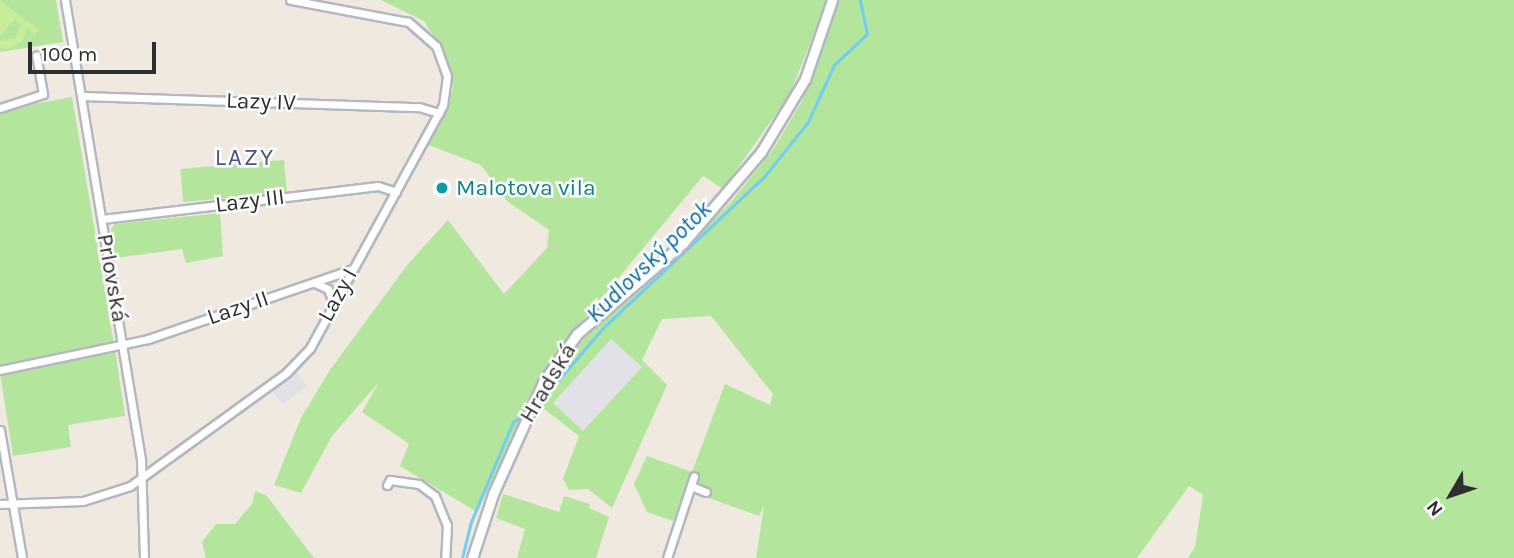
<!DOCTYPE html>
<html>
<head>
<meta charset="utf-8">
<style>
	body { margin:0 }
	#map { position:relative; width:1514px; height:558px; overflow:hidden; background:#efe9e0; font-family:Karla,sans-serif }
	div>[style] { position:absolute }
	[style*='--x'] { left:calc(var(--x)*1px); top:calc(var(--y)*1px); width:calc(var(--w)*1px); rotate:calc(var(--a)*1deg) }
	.industrial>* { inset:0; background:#e3e1e8; transform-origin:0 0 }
	.green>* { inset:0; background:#b3e69c; transform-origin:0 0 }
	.pitch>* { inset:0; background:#c7ed98 }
	.stream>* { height:2.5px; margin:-1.25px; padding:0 1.25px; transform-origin:1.25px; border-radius:1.25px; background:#72cdf2 }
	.roads { filter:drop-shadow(2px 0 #b4b6c1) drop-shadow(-2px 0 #b4b6c1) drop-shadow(0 2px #b4b6c1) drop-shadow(0 -2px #b4b6c1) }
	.minor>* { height:7px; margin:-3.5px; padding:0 3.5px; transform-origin:3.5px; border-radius:3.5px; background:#fff }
	.tertiary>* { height:9px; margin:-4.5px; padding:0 4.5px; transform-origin:4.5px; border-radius:4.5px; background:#fff }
	.dots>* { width:19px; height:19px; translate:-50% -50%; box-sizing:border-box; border:4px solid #fff; border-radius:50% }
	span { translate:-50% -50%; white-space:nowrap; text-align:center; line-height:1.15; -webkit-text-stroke:5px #fff; paint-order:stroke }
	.street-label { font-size:23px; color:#2e2e2e }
	.culture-label { font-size:23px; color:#0d838f }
	.left { translate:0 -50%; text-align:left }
	.neighbourhood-label { font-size:24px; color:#4c5480; letter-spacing:2px }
	.water-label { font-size:24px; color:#0a6ba5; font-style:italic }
	.north { position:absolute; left:1416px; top:460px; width:70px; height:70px; -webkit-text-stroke:5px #fff; paint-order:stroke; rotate:231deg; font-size:19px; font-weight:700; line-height:28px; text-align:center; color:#2e2e2e }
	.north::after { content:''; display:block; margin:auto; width:24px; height:32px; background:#2e2e2e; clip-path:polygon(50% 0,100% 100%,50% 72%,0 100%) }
	.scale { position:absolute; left:28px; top:42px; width:128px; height:32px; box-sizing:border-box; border:4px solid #2e2e2e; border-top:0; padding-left:9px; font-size:21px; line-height:24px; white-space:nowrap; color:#2e2e2e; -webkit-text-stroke:5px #fff; paint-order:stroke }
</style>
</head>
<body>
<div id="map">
	<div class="industrial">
		<div style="left:611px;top:339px;width:42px;height:87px;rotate:42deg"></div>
		<div style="left:296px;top:371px;width:19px;height:31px;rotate:54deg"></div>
	</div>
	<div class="green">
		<div style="clip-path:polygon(0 0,56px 0,63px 42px,0 52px)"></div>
		<div style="clip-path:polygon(381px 0,827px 0,790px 94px,723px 189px,703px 176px,552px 358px,477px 512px,400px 466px,409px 444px,362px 412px,379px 382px,332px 436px,301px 493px,274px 485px,301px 418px,330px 370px,408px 264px,448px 220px,504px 294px,547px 248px,549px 230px,507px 201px,481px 165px,426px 144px,453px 89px,446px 56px,424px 21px)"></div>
		<div style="clip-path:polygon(evenodd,837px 0,1514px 0,1514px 558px,1188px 558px,1195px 547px,1203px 495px,1189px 486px,1137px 558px,756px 558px,764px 506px,759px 516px,686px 490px,673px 521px,647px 512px,634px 484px,647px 456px,692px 472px,725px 384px,770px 405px,773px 394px,711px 316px,662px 319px,642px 360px,667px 385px,612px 508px,588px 489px,569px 490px,563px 479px,579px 436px,543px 408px,547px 385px,602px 316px,670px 261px,730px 203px,773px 150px,802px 101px,837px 0,611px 339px,642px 367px,583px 431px,553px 403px,611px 339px)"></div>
		<div style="clip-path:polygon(72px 97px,114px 344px,0 367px,0 110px)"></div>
		<div style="left:284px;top:160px;width:33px;height:104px;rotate:85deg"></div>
		<div style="clip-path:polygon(220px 213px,223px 256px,186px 263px,182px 249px,115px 258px,111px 229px,115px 224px)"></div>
		<div style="clip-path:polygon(115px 350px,125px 416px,68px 425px,71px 447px,13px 456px,0 373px)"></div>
		<div style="clip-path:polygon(255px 491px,266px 495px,314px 558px,206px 558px,202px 542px,216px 524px,235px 524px,252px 504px)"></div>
		<div style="clip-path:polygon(503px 494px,559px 512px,564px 496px,590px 504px,589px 508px,609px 517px,596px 558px,517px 558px,525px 529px,496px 518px)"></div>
	</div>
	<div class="pitch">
		<div style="clip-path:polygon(0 0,39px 30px,34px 35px,27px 28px,22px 42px,8px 49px,0 48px,0 41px,16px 38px,20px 26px,15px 19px,0 36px)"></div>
	</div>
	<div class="stream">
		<div style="--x:537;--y:405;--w:101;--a:-49.4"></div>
		<div style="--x:603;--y:328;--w:221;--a:-43.2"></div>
		<div style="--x:764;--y:177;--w:70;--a:-51.3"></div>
		<div style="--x:808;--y:122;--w:63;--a:-65.5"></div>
		<div style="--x:834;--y:65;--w:45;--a:-43.2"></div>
		<div style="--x:867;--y:34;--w:35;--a:-102"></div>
		<div style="--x:462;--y:558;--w:37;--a:-76"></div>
		<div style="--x:471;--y:522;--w:108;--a:-67.2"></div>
		<div style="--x:513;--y:422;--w:16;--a:-35"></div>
	</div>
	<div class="roads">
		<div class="minor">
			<div style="--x:65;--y:0;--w:467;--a:80.6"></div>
			<div style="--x:141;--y:461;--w:97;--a:88.2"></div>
			<div style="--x:82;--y:96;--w:337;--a:1.9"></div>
			<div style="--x:419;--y:107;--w:21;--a:17"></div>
			<div style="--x:0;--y:108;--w:45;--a:-18"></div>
			<div style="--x:43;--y:94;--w:39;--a:-100"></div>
			<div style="--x:102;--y:219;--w:278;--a:-6.8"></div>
			<div style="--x:378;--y:186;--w:19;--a:18"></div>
			<div style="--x:315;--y:283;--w:14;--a:25"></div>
			<div style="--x:328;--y:289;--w:15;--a:70"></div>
			<div style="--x:0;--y:370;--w:151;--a:-11.8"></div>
			<div style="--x:148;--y:339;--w:216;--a:-18.9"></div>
			<div style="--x:0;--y:430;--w:130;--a:80.2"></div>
			<div style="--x:387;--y:485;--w:6;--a:-59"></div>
			<div style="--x:390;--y:480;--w:29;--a:8"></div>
			<div style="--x:419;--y:484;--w:20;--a:37"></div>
			<div style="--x:435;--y:496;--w:31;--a:68"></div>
			<div style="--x:447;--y:525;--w:33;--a:93"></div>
			<div style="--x:691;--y:486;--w:16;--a:22"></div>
			<div style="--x:0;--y:504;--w:83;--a:-2.1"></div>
			<div style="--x:83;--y:501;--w:49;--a:-17.7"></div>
			<div style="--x:130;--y:486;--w:193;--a:-35.9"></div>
			<div style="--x:286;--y:373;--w:35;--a:-46"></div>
			<div style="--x:310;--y:348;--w:277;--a:-61.3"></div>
			<div style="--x:443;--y:105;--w:29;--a:-82"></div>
			<div style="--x:447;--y:76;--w:32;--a:-110"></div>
			<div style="--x:436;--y:46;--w:37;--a:-139"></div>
			<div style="--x:408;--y:22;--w:120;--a:-169.4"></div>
			<div style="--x:667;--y:558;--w:86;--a:-71.8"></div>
		</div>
		<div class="tertiary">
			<div style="--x:472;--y:558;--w:67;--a:-71.8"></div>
			<div style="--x:493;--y:494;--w:123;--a:-65.9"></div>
			<div style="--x:543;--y:382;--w:59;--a:-54.7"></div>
			<div style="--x:577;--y:334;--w:140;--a:-40.6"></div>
			<div style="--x:683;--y:243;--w:120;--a:-49.4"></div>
			<div style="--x:761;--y:152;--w:85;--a:-58.9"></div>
			<div style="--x:805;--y:79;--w:83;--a:-71.1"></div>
		</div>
	</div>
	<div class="dots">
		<div style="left:442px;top:188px;background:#0f9aa8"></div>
	</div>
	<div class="street-label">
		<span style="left:261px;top:102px;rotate:2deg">Lazy IV</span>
		<span style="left:250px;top:201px;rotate:-7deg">Lazy III</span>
		<span style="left:112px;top:278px;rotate:80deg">Prlovská</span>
		<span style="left:338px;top:295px;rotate:-61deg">Lazy I</span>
		<span style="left:238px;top:308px;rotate:-19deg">Lazy II</span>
		<span style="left:548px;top:383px;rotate:-59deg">Hradská</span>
	</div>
	<div class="culture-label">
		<span class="left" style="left:456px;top:188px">Malotova vila</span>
	</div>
	<div class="neighbourhood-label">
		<span style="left:245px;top:158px">LAZY</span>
	</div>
	<div class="water-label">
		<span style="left:649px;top:262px;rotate:-44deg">Kudlovský potok</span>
	</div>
	<div class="north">N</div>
	<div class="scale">100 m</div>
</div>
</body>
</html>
